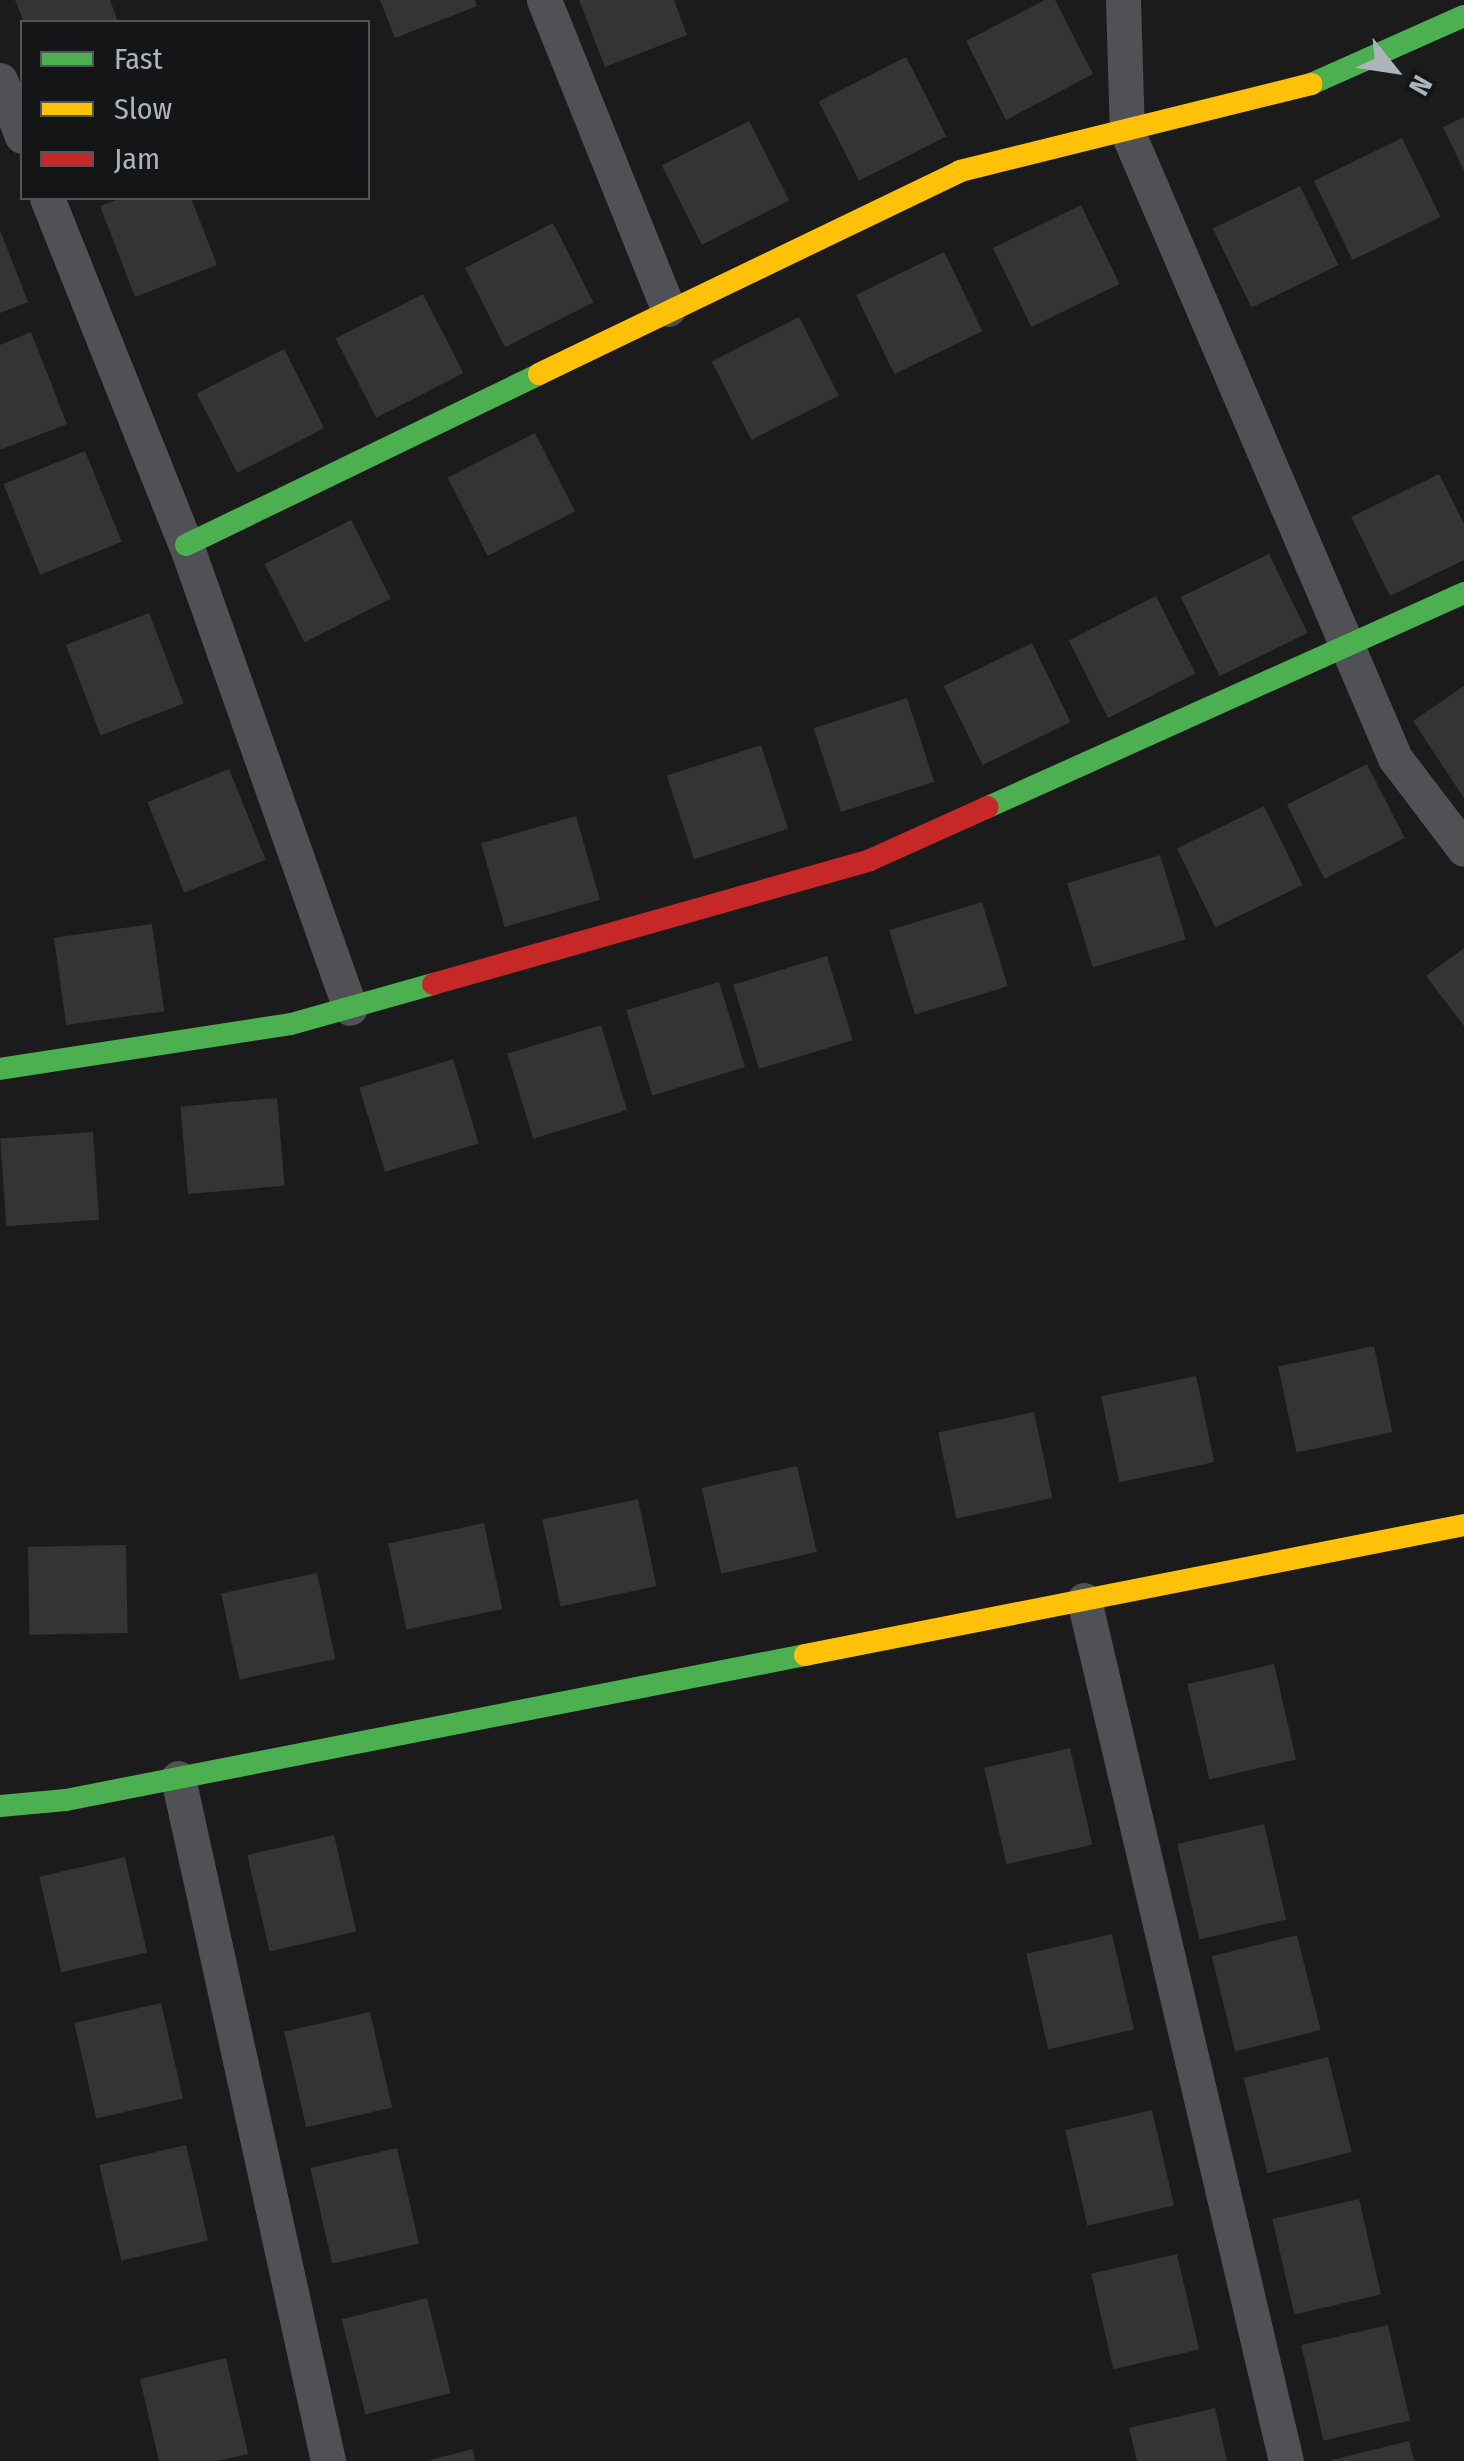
<!DOCTYPE html>
<html>
<head>
<meta charset="utf-8">
<style>
	body { margin:0 }
	#map { position:relative; width:1464px; height:2461px; overflow:hidden; background:#1b1b1b; font-family:"Fira Sans Condensed",sans-serif }
	div>[style] { position:absolute }
	[style*='--x'] { left:calc(var(--x)*1px); top:calc(var(--y)*1px); width:calc(var(--w)*1px); rotate:calc(var(--a)*1deg) }
	.building>* { inset:0; background:#343435; transform-origin:0 0 }
	.street>* { height:35px; margin:-17.5px; padding:0 17.5px; transform-origin:17.5px; border-radius:17.5px; background:#4f5154 }
	.fast>* { height:22px; margin:-11px; padding:0 11px; transform-origin:11px; border-radius:11px; background:#4caf50 }
	.slow>* { height:22px; margin:-11px; padding:0 11px; transform-origin:11px; border-radius:11px; background:#ffc107 }
	.jam>* { height:22px; margin:-11px; padding:0 11px; transform-origin:11px; border-radius:11px; background:#c62828 }
	span { translate:-50% -50%; white-space:nowrap; text-align:center; line-height:1.15; -webkit-text-stroke:8px #141517; paint-order:stroke }
	.legend { position:absolute; left:20px; top:20px; width:350px; height:180px; box-sizing:border-box; background:#141517; border:2px solid #515459; margin:0; padding:12px 18px; list-style:none; font-size:30px; color:#acb3bb }
	.legend li { display:flex; align-items:center; gap:20px; height:50px }
	.legend b { width:50px; border:2px solid #515459 }
	.north { position:absolute; left:1344px; top:20px; width:100px; height:100px; -webkit-text-stroke:8px #141517; paint-order:stroke; rotate:120deg; font-size:28px; font-weight:700; line-height:40px; text-align:center; color:#acb3bb }
	.north::after { content:''; display:block; margin:auto; width:35px; height:45px; background:#acb3bb; clip-path:polygon(50% 0,100% 100%,50% 72%,0 100%) }
</style>
</head>
<body>
<div id="map">
	<div class="building">
		<div style="clip-path:polygon(15px 0,110px 0,118px 22px,24px 22px)"></div>
		<div style="clip-path:polygon(380px 0,475px 0,477px 6px,395px 38px)"></div>
		<div style="clip-path:polygon(579px 0,674px 0,687px 35px,605px 67px)"></div>
		<div style="clip-path:polygon(1045px 0,1055px 0,1093px 74px,1006px 120px,966px 41px)"></div>
		<div style="left:906px;top:57px;width:89px;height:98px;rotate:63deg"></div>
		<div style="clip-path:polygon(1464px 117px,1464px 171px,1443px 127px)"></div>
		<div style="left:749px;top:121px;width:89px;height:98px;rotate:63deg"></div>
		<div style="left:1402px;top:138px;width:88px;height:98px;rotate:64deg"></div>
		<div style="left:1300px;top:186px;width:88px;height:97px;rotate:64deg"></div>
		<div style="clip-path:polygon(122px 198px,191px 198px,217px 265px,135px 297px,100px 206px)"></div>
		<div style="left:1081px;top:205px;width:88px;height:98px;rotate:64deg"></div>
		<div style="left:553px;top:223px;width:89px;height:99px;rotate:63deg"></div>
		<div style="clip-path:polygon(0 230px,28px 302px,0 313px)"></div>
		<div style="left:944px;top:252px;width:88px;height:98px;rotate:64deg"></div>
		<div style="left:423px;top:294px;width:89px;height:98px;rotate:63deg"></div>
		<div style="left:799px;top:317px;width:88px;height:98px;rotate:63deg"></div>
		<div style="clip-path:polygon(31px 332px,67px 424px,0 450px,0 345px)"></div>
		<div style="left:284px;top:349px;width:89px;height:98px;rotate:63deg"></div>
		<div style="left:535px;top:433px;width:88px;height:98px;rotate:63deg"></div>
		<div style="left:85px;top:451px;width:98px;height:88px;rotate:68deg"></div>
		<div style="clip-path:polygon(1439px 474px,1464px 524px,1464px 560px,1390px 596px,1351px 517px)"></div>
		<div style="left:351px;top:520px;width:88px;height:97px;rotate:63deg"></div>
		<div style="left:1269px;top:554px;width:88px;height:98px;rotate:64deg"></div>
		<div style="left:1156px;top:596px;width:87px;height:98px;rotate:63deg"></div>
		<div style="left:149px;top:613px;width:97px;height:89px;rotate:69deg"></div>
		<div style="left:1032px;top:643px;width:88px;height:98px;rotate:64deg"></div>
		<div style="clip-path:polygon(1464px 686px,1464px 798px,1413px 721px)"></div>
		<div style="left:907px;top:698px;width:88px;height:98px;rotate:72deg"></div>
		<div style="left:761px;top:745px;width:88px;height:99px;rotate:72deg"></div>
		<div style="left:1367px;top:764px;width:83px;height:90px;rotate:63deg"></div>
		<div style="left:229px;top:769px;width:98px;height:88px;rotate:68deg"></div>
		<div style="left:1264px;top:806px;width:88px;height:97px;rotate:64deg"></div>
		<div style="left:576px;top:816px;width:87px;height:99px;rotate:74deg"></div>
		<div style="left:1160px;top:855px;width:88px;height:97px;rotate:73deg"></div>
		<div style="left:982px;top:902px;width:88px;height:97px;rotate:73deg"></div>
		<div style="left:152px;top:924px;width:88px;height:99px;rotate:82deg"></div>
		<div style="clip-path:polygon(1464px 948px,1464px 1026px,1426px 976px)"></div>
		<div style="left:827px;top:956px;width:88px;height:98px;rotate:73deg"></div>
		<div style="left:719px;top:982px;width:89px;height:97px;rotate:73deg"></div>
		<div style="left:601px;top:1025px;width:89px;height:98px;rotate:73deg"></div>
		<div style="left:453px;top:1059px;width:88px;height:98px;rotate:73deg"></div>
		<div style="left:277px;top:1098px;width:88px;height:97px;rotate:85deg"></div>
		<div style="left:93px;top:1132px;width:88px;height:93px;rotate:86deg"></div>
		<div style="left:1374px;top:1346px;width:88px;height:98px;rotate:78deg"></div>
		<div style="left:1196px;top:1376px;width:88px;height:97px;rotate:78deg"></div>
		<div style="left:1034px;top:1412px;width:88px;height:98px;rotate:78deg"></div>
		<div style="left:797px;top:1466px;width:88px;height:98px;rotate:77deg"></div>
		<div style="left:638px;top:1499px;width:89px;height:98px;rotate:78deg"></div>
		<div style="left:484px;top:1523px;width:88px;height:98px;rotate:78deg"></div>
		<div style="left:126px;top:1545px;width:88px;height:98px;rotate:89deg"></div>
		<div style="left:317px;top:1573px;width:88px;height:98px;rotate:78deg"></div>
		<div style="left:1274px;top:1664px;width:98px;height:89px;rotate:77deg"></div>
		<div style="left:1070px;top:1748px;width:99px;height:88px;rotate:77deg"></div>
		<div style="left:1264px;top:1824px;width:98px;height:89px;rotate:77deg"></div>
		<div style="left:334px;top:1835px;width:99px;height:89px;rotate:77deg"></div>
		<div style="left:125px;top:1857px;width:98px;height:88px;rotate:77deg"></div>
		<div style="left:1112px;top:1934px;width:98px;height:88px;rotate:77deg"></div>
		<div style="left:1297px;top:1935px;width:98px;height:88px;rotate:76deg"></div>
		<div style="left:161px;top:2003px;width:98px;height:89px;rotate:77deg"></div>
		<div style="left:370px;top:2012px;width:98px;height:88px;rotate:77deg"></div>
		<div style="left:1328px;top:2057px;width:98px;height:87px;rotate:76deg"></div>
		<div style="left:1152px;top:2110px;width:98px;height:89px;rotate:77deg"></div>
		<div style="left:186px;top:2145px;width:98px;height:89px;rotate:77deg"></div>
		<div style="left:397px;top:2148px;width:98px;height:89px;rotate:77deg"></div>
		<div style="left:1359px;top:2199px;width:98px;height:89px;rotate:77deg"></div>
		<div style="left:1177px;top:2254px;width:98px;height:88px;rotate:77deg"></div>
		<div style="left:427px;top:2298px;width:98px;height:88px;rotate:76deg"></div>
		<div style="left:1388px;top:2325px;width:98px;height:89px;rotate:77deg"></div>
		<div style="clip-path:polygon(226px 2358px,248px 2454px,217px 2461px,159px 2461px,140px 2379px)"></div>
		<div style="clip-path:polygon(1215px 2408px,1227px 2461px,1137px 2461px,1129px 2428px)"></div>
		<div style="clip-path:polygon(1409px 2441px,1414px 2461px,1333px 2461px,1332px 2460px)"></div>
		<div style="clip-path:polygon(473px 2449px,475px 2461px,430px 2461px,430px 2460px)"></div>
	</div>
	<div class="street">
		<div style="--x:544;--y:0;--w:333;--a:68.1"></div>
		<div style="--x:1123;--y:0;--w:131;--a:88.3"></div>
		<div style="--x:1127;--y:131;--w:682;--a:66.86"></div>
		<div style="--x:1395;--y:758;--w:114;--a:52.8"></div>
		<div style="--x:0;--y:80;--w:60;--a:68.6"></div>
		<div style="--x:47;--y:198;--w:374;--a:68.2"></div>
		<div style="--x:186;--y:545;--w:491;--a:70.5"></div>
		<div style="--x:1084;--y:1600;--w:884;--a:76.8"></div>
		<div style="--x:178;--y:1778;--w:699;--a:77.61"></div>
	</div>
	<div class="fast">
		<div style="--x:1311;--y:84;--w:167;--a:-24"></div>
		<div style="--x:186;--y:545;--w:392;--a:-25.8"></div>
		<div style="--x:988;--y:807;--w:522;--a:-24.21"></div>
		<div style="--x:0;--y:1069;--w:294;--a:-8.8"></div>
		<div style="--x:291;--y:1024;--w:148;--a:-15.7"></div>
		<div style="--x:0;--y:1806;--w:66;--a:-5.2"></div>
		<div style="--x:66;--y:1800;--w:753;--a:-11.1"></div>
	</div>
	<div class="slow">
		<div style="--x:539;--y:374;--w:467;--a:-25.7"></div>
		<div style="--x:960;--y:171;--w:362;--a:-13.9"></div>
		<div style="--x:805;--y:1655;--w:672;--a:-11.16"></div>
	</div>
	<div class="jam">
		<div style="--x:433;--y:984;--w:454;--a:-15.8"></div>
		<div style="--x:870;--y:860;--w:129;--a:-24.2"></div>
	</div>
	<ul class="legend">
	<li><b style="height:12px;background:#4caf50"></b>Fast</li>
	<li><b style="height:12px;background:#ffc107"></b>Slow</li>
	<li><b style="height:12px;background:#c62828"></b>Jam</li>
	</ul>
	<div class="north">N</div>
</div>
</body>
</html>
